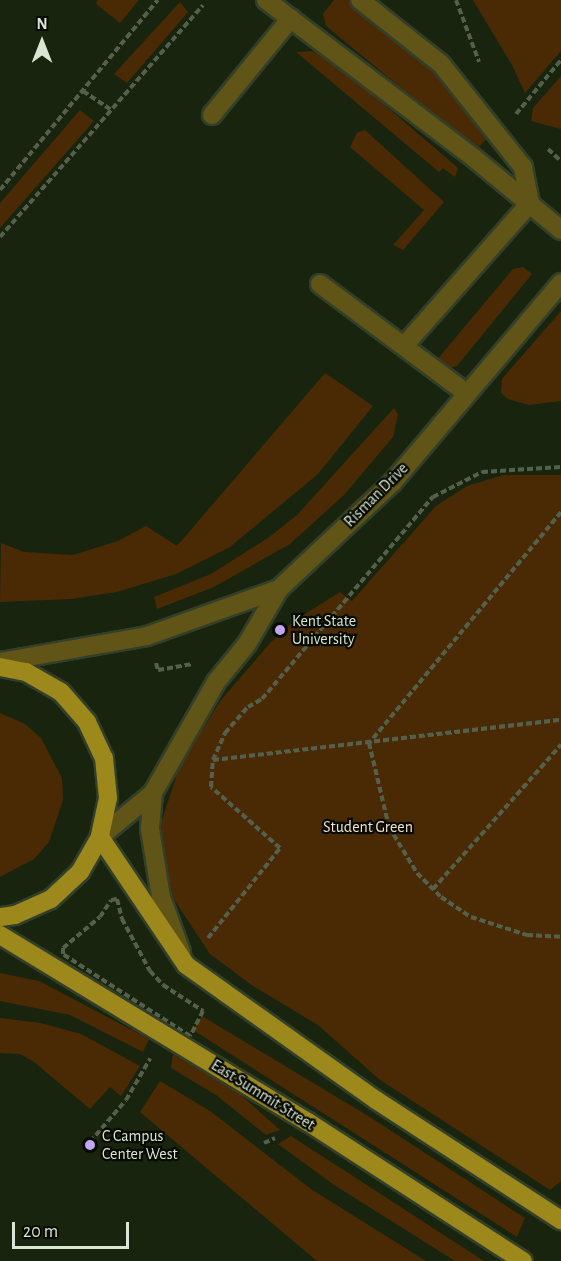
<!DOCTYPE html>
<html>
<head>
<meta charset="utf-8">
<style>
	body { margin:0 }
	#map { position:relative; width:561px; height:1261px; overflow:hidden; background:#18240d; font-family:"Alegreya Sans",sans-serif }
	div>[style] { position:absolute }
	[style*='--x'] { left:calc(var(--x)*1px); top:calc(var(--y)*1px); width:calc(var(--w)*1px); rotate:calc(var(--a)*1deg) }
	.green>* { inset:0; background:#4a2a05 }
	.path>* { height:4px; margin-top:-2px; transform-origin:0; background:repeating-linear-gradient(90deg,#55604c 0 6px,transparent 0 9px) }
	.roads { filter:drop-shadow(2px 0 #333f29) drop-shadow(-2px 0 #333f29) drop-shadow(0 2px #333f29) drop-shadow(0 -2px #333f29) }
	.minor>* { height:18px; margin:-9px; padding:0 9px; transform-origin:9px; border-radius:9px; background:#605417 }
	.major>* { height:18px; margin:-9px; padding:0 9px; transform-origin:9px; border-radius:9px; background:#9d881c }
	.dots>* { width:16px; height:16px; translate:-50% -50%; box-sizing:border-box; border:3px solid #070b03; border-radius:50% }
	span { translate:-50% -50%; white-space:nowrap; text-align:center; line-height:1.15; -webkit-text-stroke:4.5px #070b03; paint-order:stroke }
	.street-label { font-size:16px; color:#dbe4d5 }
	.poi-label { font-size:16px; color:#dbe4d5 }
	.left { translate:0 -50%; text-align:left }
	.park-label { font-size:16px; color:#f2e0cf }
	.north { position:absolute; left:12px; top:12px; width:60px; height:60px; -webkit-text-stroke:4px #070b03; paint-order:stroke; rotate:0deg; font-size:16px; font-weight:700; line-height:24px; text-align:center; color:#dbe4d5 }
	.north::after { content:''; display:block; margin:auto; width:21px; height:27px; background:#dbe4d5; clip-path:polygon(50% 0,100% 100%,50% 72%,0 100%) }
	.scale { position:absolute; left:12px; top:1222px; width:117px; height:27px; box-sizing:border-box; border:3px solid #dbe4d5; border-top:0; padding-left:8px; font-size:18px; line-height:21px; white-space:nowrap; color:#dbe4d5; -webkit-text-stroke:4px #070b03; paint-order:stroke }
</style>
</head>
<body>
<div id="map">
	<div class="green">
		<div style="clip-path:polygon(98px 0,139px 0,120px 23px,96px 4px)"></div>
		<div style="clip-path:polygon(334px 0,349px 0,451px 82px,489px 136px,476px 150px,326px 26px,323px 14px)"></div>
		<div style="clip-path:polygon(473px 0,561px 0,561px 51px,525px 93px,512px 65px)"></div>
		<div style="clip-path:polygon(180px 2px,188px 12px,127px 83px,114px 74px)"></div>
		<div style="clip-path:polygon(312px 51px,336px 63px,458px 168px,455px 177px,443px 168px,439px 172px,296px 52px)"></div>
		<div style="clip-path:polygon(561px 76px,561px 129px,531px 121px,533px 108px)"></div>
		<div style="clip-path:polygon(80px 110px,94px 121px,0 228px,0 203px)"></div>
		<div style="clip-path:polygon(365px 130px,444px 202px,403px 250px,393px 245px,424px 210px,350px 147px,357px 133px)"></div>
		<div style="clip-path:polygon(523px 267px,532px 274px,457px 366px,447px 369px,436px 361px,513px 269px)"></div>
		<div style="clip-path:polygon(561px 311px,561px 401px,529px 405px,508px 399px,501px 393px,502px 379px)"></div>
		<div style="clip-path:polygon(325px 373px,373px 406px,318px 474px,230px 547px,176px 574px,117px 592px,71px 599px,0 602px,1px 543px,24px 552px,73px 555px,118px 541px,146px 526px,177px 546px)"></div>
		<div style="clip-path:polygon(394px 408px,398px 414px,393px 437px,344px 495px,290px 544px,214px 587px,157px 609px,154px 597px,211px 574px,268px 538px,297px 515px)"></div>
		<div style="clip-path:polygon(503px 475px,561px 475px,561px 1181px,550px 1190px,380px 1080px,318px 1025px,253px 986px,210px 954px,175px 901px,165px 877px,161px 850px,162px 820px,180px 765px,221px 700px,271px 642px,294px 621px,340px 592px,352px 601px,436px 506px,467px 486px)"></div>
		<div style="clip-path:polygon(0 713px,25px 724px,41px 738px,62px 778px,63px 800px,49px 842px,34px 859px,0 877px)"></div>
		<div style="clip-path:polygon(0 973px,39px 981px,149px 1039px,143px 1052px,70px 1015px,0 1001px)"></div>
		<div style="clip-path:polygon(202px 1016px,373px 1119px,525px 1218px,517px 1237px,193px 1030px)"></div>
		<div style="clip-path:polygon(0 1018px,41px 1023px,81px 1034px,140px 1066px,121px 1096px,110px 1087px,90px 1109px,34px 1062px,20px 1054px,0 1053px)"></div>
		<div style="clip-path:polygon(173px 1054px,233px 1088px,280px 1130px,266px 1135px,216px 1095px,171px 1068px)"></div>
		<div style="clip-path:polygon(160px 1081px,210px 1111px,311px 1189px,426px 1261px,317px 1261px,140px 1112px)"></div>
		<div style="clip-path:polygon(291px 1136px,356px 1178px,484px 1261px,455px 1261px,334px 1185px,278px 1144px)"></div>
	</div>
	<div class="path">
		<div style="--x:456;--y:0;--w:66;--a:69.6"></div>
		<div style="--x:83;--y:91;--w:34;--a:34"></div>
		<div style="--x:516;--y:114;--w:70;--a:-50.2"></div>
		<div style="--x:548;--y:149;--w:18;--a:43"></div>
		<div style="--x:0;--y:190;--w:247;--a:-50.3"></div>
		<div style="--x:0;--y:237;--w:308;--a:-48.8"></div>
		<div style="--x:561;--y:512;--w:300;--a:129.7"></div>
		<div style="--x:369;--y:743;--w:86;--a:76.6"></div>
		<div style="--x:389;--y:827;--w:54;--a:58.7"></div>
		<div style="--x:417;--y:873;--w:34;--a:45"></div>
		<div style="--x:441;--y:897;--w:36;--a:34"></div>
		<div style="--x:471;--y:917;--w:59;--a:17.8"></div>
		<div style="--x:527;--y:935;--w:34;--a:3"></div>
		<div style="--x:156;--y:663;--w:7;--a:74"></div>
		<div style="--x:158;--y:670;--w:35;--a:-10"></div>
		<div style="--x:213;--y:760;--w:350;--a:-6.6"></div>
		<div style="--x:433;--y:889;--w:193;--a:-48.4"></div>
		<div style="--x:117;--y:899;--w:21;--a:76"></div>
		<div style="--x:122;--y:919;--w:59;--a:61.7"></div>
		<div style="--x:150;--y:971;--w:19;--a:47"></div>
		<div style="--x:163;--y:985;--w:48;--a:33"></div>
		<div style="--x:203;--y:1011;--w:28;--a:117"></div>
		<div style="--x:190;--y:1036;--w:151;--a:-147.2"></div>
		<div style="--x:63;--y:954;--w:6;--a:-90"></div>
		<div style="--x:63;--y:948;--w:48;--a:-40"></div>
		<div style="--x:100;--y:917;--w:20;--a:-57"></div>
		<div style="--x:111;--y:900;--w:6;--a:-9"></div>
		<div style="--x:208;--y:938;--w:115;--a:-51.3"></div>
		<div style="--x:280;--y:848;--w:92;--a:-138.5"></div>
		<div style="--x:211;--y:787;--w:27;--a:-86"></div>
		<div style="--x:213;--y:760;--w:30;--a:-66"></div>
		<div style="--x:225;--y:733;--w:35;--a:-49"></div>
		<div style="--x:248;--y:707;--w:16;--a:-30"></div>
		<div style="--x:262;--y:699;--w:265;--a:-49.8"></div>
		<div style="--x:433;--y:497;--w:55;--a:-27"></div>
		<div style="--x:482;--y:472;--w:79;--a:-3.6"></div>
		<div style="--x:90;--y:1142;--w:55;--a:-49.4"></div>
		<div style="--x:126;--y:1100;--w:48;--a:-59.7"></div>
		<div style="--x:264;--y:1143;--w:12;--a:-24"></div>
	</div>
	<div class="roads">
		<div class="minor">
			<div style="--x:266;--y:0;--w:261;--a:37.2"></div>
			<div style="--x:474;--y:158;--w:113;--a:39.6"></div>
			<div style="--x:360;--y:0;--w:103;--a:38.3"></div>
			<div style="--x:441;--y:64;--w:132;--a:51.5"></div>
			<div style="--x:523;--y:167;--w:37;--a:79"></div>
			<div style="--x:212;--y:115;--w:125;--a:-50.8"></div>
			<div style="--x:320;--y:284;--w:182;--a:36.7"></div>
			<div style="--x:404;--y:346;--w:191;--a:-48.6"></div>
			<div style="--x:0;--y:662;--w:149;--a:-10"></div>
			<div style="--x:147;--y:636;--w:140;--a:-19.6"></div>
			<div style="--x:279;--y:589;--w:155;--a:-43.2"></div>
			<div style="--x:392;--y:483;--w:262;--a:-49.8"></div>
			<div style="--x:153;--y:793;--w:36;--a:95"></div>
			<div style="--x:150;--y:829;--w:69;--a:80.8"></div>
			<div style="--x:161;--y:897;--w:59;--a:70"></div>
			<div style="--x:100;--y:837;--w:69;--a:-39.7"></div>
			<div style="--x:153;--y:793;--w:128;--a:-60.4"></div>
			<div style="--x:216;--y:682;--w:49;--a:-50.8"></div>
			<div style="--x:247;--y:644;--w:64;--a:-59.8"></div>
		</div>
		<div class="major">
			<div style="--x:0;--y:667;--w:26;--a:11"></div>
			<div style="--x:26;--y:672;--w:40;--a:29.7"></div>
			<div style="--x:61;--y:692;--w:40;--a:49"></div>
			<div style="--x:87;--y:722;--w:40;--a:65"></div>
			<div style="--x:104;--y:758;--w:40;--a:84.3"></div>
			<div style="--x:108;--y:798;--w:40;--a:102"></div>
			<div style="--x:100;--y:837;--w:40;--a:119.7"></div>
			<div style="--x:80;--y:872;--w:40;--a:137"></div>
			<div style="--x:51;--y:899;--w:39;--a:156"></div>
			<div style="--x:15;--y:915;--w:15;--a:172"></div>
			<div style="--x:100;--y:837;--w:154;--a:56.1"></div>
			<div style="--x:186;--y:965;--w:233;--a:35.4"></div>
			<div style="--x:376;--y:1100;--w:221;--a:33"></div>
			<div style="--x:0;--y:935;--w:360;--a:31.3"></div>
			<div style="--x:308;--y:1122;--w:256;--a:32.9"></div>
		</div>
	</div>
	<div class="dots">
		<div style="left:280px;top:630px;background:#c3a7f2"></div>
		<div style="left:90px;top:1145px;background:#c3a7f2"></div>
	</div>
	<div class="street-label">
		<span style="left:376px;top:495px;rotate:-45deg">Risman Drive</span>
		<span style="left:263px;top:1095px;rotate:32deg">East Summit Street</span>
	</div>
	<div class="poi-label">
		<span class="left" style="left:292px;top:630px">Kent State<br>University</span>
		<span class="left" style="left:102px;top:1145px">C Campus<br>Center West</span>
	</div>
	<div class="park-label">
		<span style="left:368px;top:827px">Student Green</span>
	</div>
	<div class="north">N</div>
	<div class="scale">20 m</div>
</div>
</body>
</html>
